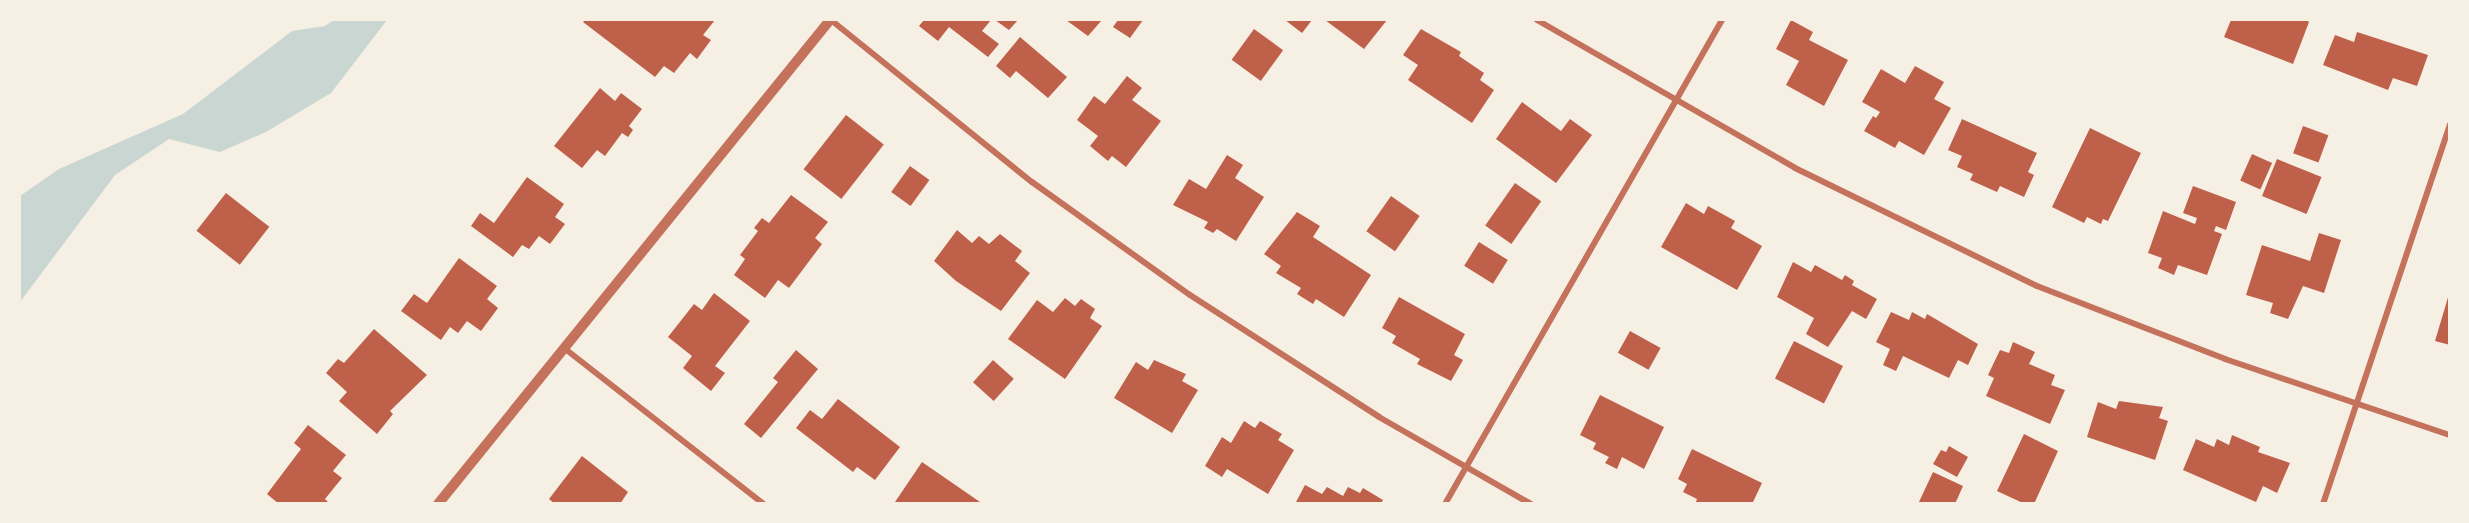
<!DOCTYPE html>
<html>
<head>
<meta charset="utf-8">
<style>
	body { margin:0 }
	#map { position:relative; width:2469px; height:523px; overflow:hidden; background:#f6efe4; font-family:Commissioner,sans-serif }
	div>[style] { position:absolute }
	[style*='--x'] { left:calc(var(--x)*1px); top:calc(var(--y)*1px); width:calc(var(--w)*1px); rotate:calc(var(--a)*1deg) }
	.water>* { inset:0; background:#c9d6d2 }
	.building>* { inset:0; background:#bf614a; transform-origin:0 0 }
	.minor>* { height:6px; margin:-3px; padding:0 3px; transform-origin:3px; border-radius:3px; background:#c5725c }
	.tertiary>* { height:10px; margin:-5px; padding:0 5px; transform-origin:5px; border-radius:5px; background:#c5725c }
	span { translate:-50% -50%; white-space:nowrap; text-align:center; line-height:1.15; -webkit-text-stroke:6px #f6efe4; paint-order:stroke }
	.frame { position:absolute; inset:0; border:21px solid #f6efe4; pointer-events:none }
</style>
</head>
<body>
<div id="map">
	<div class="water">
		<div style="clip-path:polygon(334px 20px,387px 20px,331px 93px,266px 132px,220px 152px,169px 139px,115px 175px,20px 302px,20px 196px,59px 169px,183px 114px,292px 31px,325px 26px)"></div>
	</div>
	<div class="building">
		<div style="clip-path:polygon(585px 20px,715px 20px,703px 35px,711px 40px,697px 59px,690px 53px,674px 73px,664px 66px,655px 77px,583px 22px)"></div>
		<div style="clip-path:polygon(924px 20px,991px 20px,982px 31px,999px 44px,988px 57px,949px 27px,938px 41px,919px 26px)"></div>
		<div style="clip-path:polygon(995px 20px,1018px 20px,1009px 30px)"></div>
		<div style="clip-path:polygon(1066px 20px,1102px 20px,1088px 36px)"></div>
		<div style="clip-path:polygon(1118px 20px,1143px 20px,1130px 38px,1113px 27px)"></div>
		<div style="clip-path:polygon(1285px 20px,1312px 20px,1302px 33px)"></div>
		<div style="clip-path:polygon(1325px 20px,1387px 20px,1364px 49px)"></div>
		<div style="clip-path:polygon(1791px 20px,1813px 32px,1809px 40px,1848px 60px,1824px 106px,1786px 85px,1799px 61px,1776px 49px)"></div>
		<div style="clip-path:polygon(2231px 20px,2307px 20px,2309px 22px,2293px 64px,2224px 37px)"></div>
		<div style="left:1254px;top:29px;width:36px;height:38px;rotate:36deg"></div>
		<div style="clip-path:polygon(1421px 29px,1461px 52px,1459px 56px,1484px 73px,1480px 80px,1494px 90px,1472px 123px,1408px 80px,1418px 65px,1403px 55px)"></div>
		<div style="clip-path:polygon(2357px 32px,2428px 55px,2417px 86px,2393px 78px,2388px 90px,2323px 65px,2335px 35px,2354px 42px)"></div>
		<div style="clip-path:polygon(1020px 37px,1067px 77px,1048px 98px,1016px 71px,1010px 78px,996px 66px)"></div>
		<div style="clip-path:polygon(1915px 66px,1944px 82px,1934px 99px,1951px 108px,1924px 155px,1899px 141px,1895px 148px,1864px 131px,1873px 116px,1876px 118px,1880px 112px,1862px 102px,1881px 69px,1905px 83px)"></div>
		<div style="clip-path:polygon(1127px 76px,1142px 88px,1132px 100px,1161px 121px,1126px 167px,1112px 156px,1108px 161px,1090px 146px,1098px 136px,1077px 120px,1094px 96px,1105px 104px)"></div>
		<div style="clip-path:polygon(600px 88px,615px 101px,621px 93px,642px 109px,629px 126px,633px 130px,628px 137px,622px 133px,605px 156px,597px 150px,582px 168px,554px 146px)"></div>
		<div style="clip-path:polygon(1522px 102px,1561px 131px,1570px 119px,1592px 135px,1556px 183px,1496px 139px)"></div>
		<div style="left:846px;top:115px;width:48px;height:69px;rotate:38deg"></div>
		<div style="clip-path:polygon(1962px 119px,2037px 153px,2028px 172px,2034px 175px,2024px 197px,2000px 186px,1997px 192px,1970px 180px,1973px 174px,1957px 167px,1962px 156px,1948px 150px)"></div>
		<div style="left:2303px;top:126px;width:27px;height:29px;rotate:20deg"></div>
		<div style="clip-path:polygon(2090px 128px,2141px 153px,2108px 221px,2103px 219px,2101px 224px,2087px 217px,2084px 223px,2052px 207px)"></div>
		<div style="left:2252px;top:154px;width:22px;height:29px;rotate:24deg"></div>
		<div style="clip-path:polygon(1227px 155px,1243px 165px,1235px 178px,1264px 197px,1236px 241px,1217px 229px,1213px 233px,1204px 228px,1208px 222px,1173px 205px,1189px 179px,1206px 189px)"></div>
		<div style="left:2277px;top:159px;width:48px;height:40px;rotate:22deg"></div>
		<div style="left:910px;top:166px;width:24px;height:32px;rotate:36deg"></div>
		<div style="clip-path:polygon(527px 177px,564px 204px,555px 217px,565px 224px,550px 244px,539px 236px,529px 249px,522px 245px,513px 257px,471px 226px,480px 213px,494px 223px)"></div>
		<div style="left:1515px;top:183px;width:32px;height:52px;rotate:35deg"></div>
		<div style="clip-path:polygon(2193px 186px,2236px 202px,2226px 230px,2216px 226px,2214px 231px,2222px 234px,2207px 275px,2178px 265px,2174px 275px,2158px 268px,2162px 258px,2148px 253px,2163px 211px,2195px 224px,2197px 218px,2183px 213px)"></div>
		<div style="left:226px;top:193px;width:55px;height:48px;rotate:38deg"></div>
		<div style="clip-path:polygon(791px 195px,828px 222px,815px 238px,822px 244px,789px 288px,778px 280px,765px 298px,734px 275px,745px 259px,740px 255px,758px 231px,754px 228px,762px 218px,769px 223px)"></div>
		<div style="left:1391px;top:196px;width:35px;height:43px;rotate:35deg"></div>
		<div style="clip-path:polygon(1686px 203px,1704px 214px,1708px 206px,1735px 221px,1731px 228px,1762px 246px,1737px 290px,1661px 247px)"></div>
		<div style="clip-path:polygon(1297px 212px,1320px 226px,1313px 237px,1371px 275px,1344px 317px,1316px 299px,1313px 304px,1297px 294px,1301px 288px,1276px 273px,1281px 266px,1264px 254px)"></div>
		<div style="clip-path:polygon(957px 230px,972px 243px,979px 236px,989px 244px,1000px 234px,1022px 251px,1015px 261px,1030px 273px,1001px 311px,956px 281px,934px 261px)"></div>
		<div style="clip-path:polygon(2319px 233px,2341px 240px,2324px 293px,2303px 286px,2288px 319px,2270px 313px,2273px 303px,2246px 295px,2262px 245px,2310px 261px)"></div>
		<div style="left:1479px;top:242px;width:34px;height:28px;rotate:32deg"></div>
		<div style="clip-path:polygon(459px 258px,497px 286px,487px 299px,498px 308px,481px 331px,467px 321px,458px 333px,450px 327px,441px 340px,401px 311px,414px 294px,427px 303px)"></div>
		<div style="clip-path:polygon(1793px 262px,1811px 272px,1815px 265px,1842px 280px,1845px 275px,1854px 281px,1852px 285px,1877px 299px,1866px 319px,1852px 311px,1828px 347px,1806px 334px,1814px 318px,1777px 297px)"></div>
		<div style="clip-path:polygon(714px 293px,750px 321px,715px 366px,725px 373px,711px 391px,683px 368px,692px 356px,668px 337px,694px 304px,702px 310px)"></div>
		<div style="clip-path:polygon(2449px 294px,2450px 294px,2450px 345px,2435px 341px)"></div>
		<div style="clip-path:polygon(1399px 297px,1465px 334px,1454px 355px,1463px 360px,1451px 381px,1417px 364px,1420px 359px,1392px 343px,1396px 336px,1382px 328px)"></div>
		<div style="clip-path:polygon(1065px 298px,1075px 306px,1081px 299px,1095px 309px,1090px 318px,1102px 326px,1065px 379px,1008px 339px,1037px 300px,1053px 312px)"></div>
		<div style="clip-path:polygon(1891px 312px,1909px 320px,1912px 312px,1925px 319px,1927px 314px,1978px 344px,1968px 365px,1958px 360px,1949px 378px,1903px 356px,1896px 371px,1883px 365px,1890px 349px,1876px 342px)"></div>
		<div style="clip-path:polygon(374px 329px,427px 375px,390px 411px,393px 414px,377px 434px,339px 401px,347px 392px,326px 373px,338px 359px,344px 363px)"></div>
		<div style="left:1630px;top:331px;width:35px;height:25px;rotate:29deg"></div>
		<div style="left:1794px;top:341px;width:55px;height:42px;rotate:27deg"></div>
		<div style="clip-path:polygon(2013px 342px,2035px 352px,2029px 364px,2055px 375px,2051px 385px,2065px 390px,2050px 424px,1986px 396px,1994px 378px,1988px 375px,2000px 350px,2009px 353px)"></div>
		<div style="clip-path:polygon(796px 350px,818px 369px,761px 438px,744px 424px,778px 382px,773px 378px)"></div>
		<div style="left:993px;top:360px;width:28px;height:30px;rotate:42deg"></div>
		<div style="clip-path:polygon(1154px 360px,1186px 374px,1182px 381px,1198px 390px,1172px 433px,1114px 398px,1136px 362px,1148px 370px)"></div>
		<div style="clip-path:polygon(1600px 395px,1664px 427px,1644px 469px,1622px 457px,1617px 469px,1605px 463px,1609px 457px,1593px 449px,1596px 443px,1580px 435px)"></div>
		<div style="clip-path:polygon(838px 399px,900px 447px,875px 480px,857px 467px,853px 472px,796px 428px,810px 410px,822px 419px)"></div>
		<div style="clip-path:polygon(2119px 401px,2163px 407px,2159px 418px,2168px 421px,2155px 460px,2087px 437px,2098px 402px,2116px 409px)"></div>
		<div style="clip-path:polygon(1244px 421px,1255px 428px,1260px 421px,1282px 434px,1278px 440px,1294px 450px,1268px 494px,1227px 469px,1222px 477px,1205px 466px,1222px 437px,1231px 443px)"></div>
		<div style="clip-path:polygon(308px 425px,346px 455px,333px 471px,342px 478px,325px 499px,330px 504px,279px 504px,267px 494px,301px 449px,294px 443px)"></div>
		<div style="clip-path:polygon(2024px 434px,2058px 451px,2034px 504px,2025px 504px,1997px 491px)"></div>
		<div style="clip-path:polygon(2232px 435px,2260px 447px,2258px 452px,2290px 463px,2277px 493px,2263px 486px,2256px 502px,2183px 470px,2196px 439px,2214px 447px,2217px 439px,2229px 445px)"></div>
		<div style="clip-path:polygon(1949px 446px,1968px 457px,1957px 477px,1933px 464px,1941px 450px,1946px 452px)"></div>
		<div style="clip-path:polygon(1692px 449px,1762px 483px,1753px 502px,1757px 504px,1695px 504px,1697px 499px,1683px 492px,1687px 484px,1678px 479px)"></div>
		<div style="clip-path:polygon(582px 456px,628px 492px,620px 504px,555px 504px,549px 499px)"></div>
		<div style="clip-path:polygon(922px 462px,980px 502px,979px 504px,895px 502px)"></div>
		<div style="clip-path:polygon(1933px 472px,1963px 486px,1955px 504px,1918px 504px)"></div>
		<div style="clip-path:polygon(1305px 485px,1322px 494px,1327px 487px,1343px 496px,1348px 487px,1360px 493px,1363px 488px,1383px 500px,1381px 504px,1295px 504px)"></div>
	</div>
	<div class="minor">
		<div style="--x:831;--y:20;--w:258;--a:38.9"></div>
		<div style="--x:1032;--y:182;--w:194;--a:35.6"></div>
		<div style="--x:1190;--y:295;--w:225;--a:32.8"></div>
		<div style="--x:1379;--y:417;--w:175;--a:29.8"></div>
		<div style="--x:1537;--y:20;--w:297;--a:29.8"></div>
		<div style="--x:1795;--y:168;--w:269;--a:26"></div>
		<div style="--x:2037;--y:286;--w:202;--a:21.2"></div>
		<div style="--x:2225;--y:359;--w:237;--a:18.7"></div>
		<div style="--x:564;--y:348;--w:254;--a:38"></div>
		<div style="--x:1445;--y:504;--w:558;--a:-60.22"></div>
		<div style="--x:2323;--y:504;--w:400;--a:-71.5"></div>
	</div>
	<div class="tertiary">
		<div style="--x:438;--y:504;--w:623;--a:-51"></div>
	</div>
	<div class="frame"></div>
</div>
</body>
</html>
